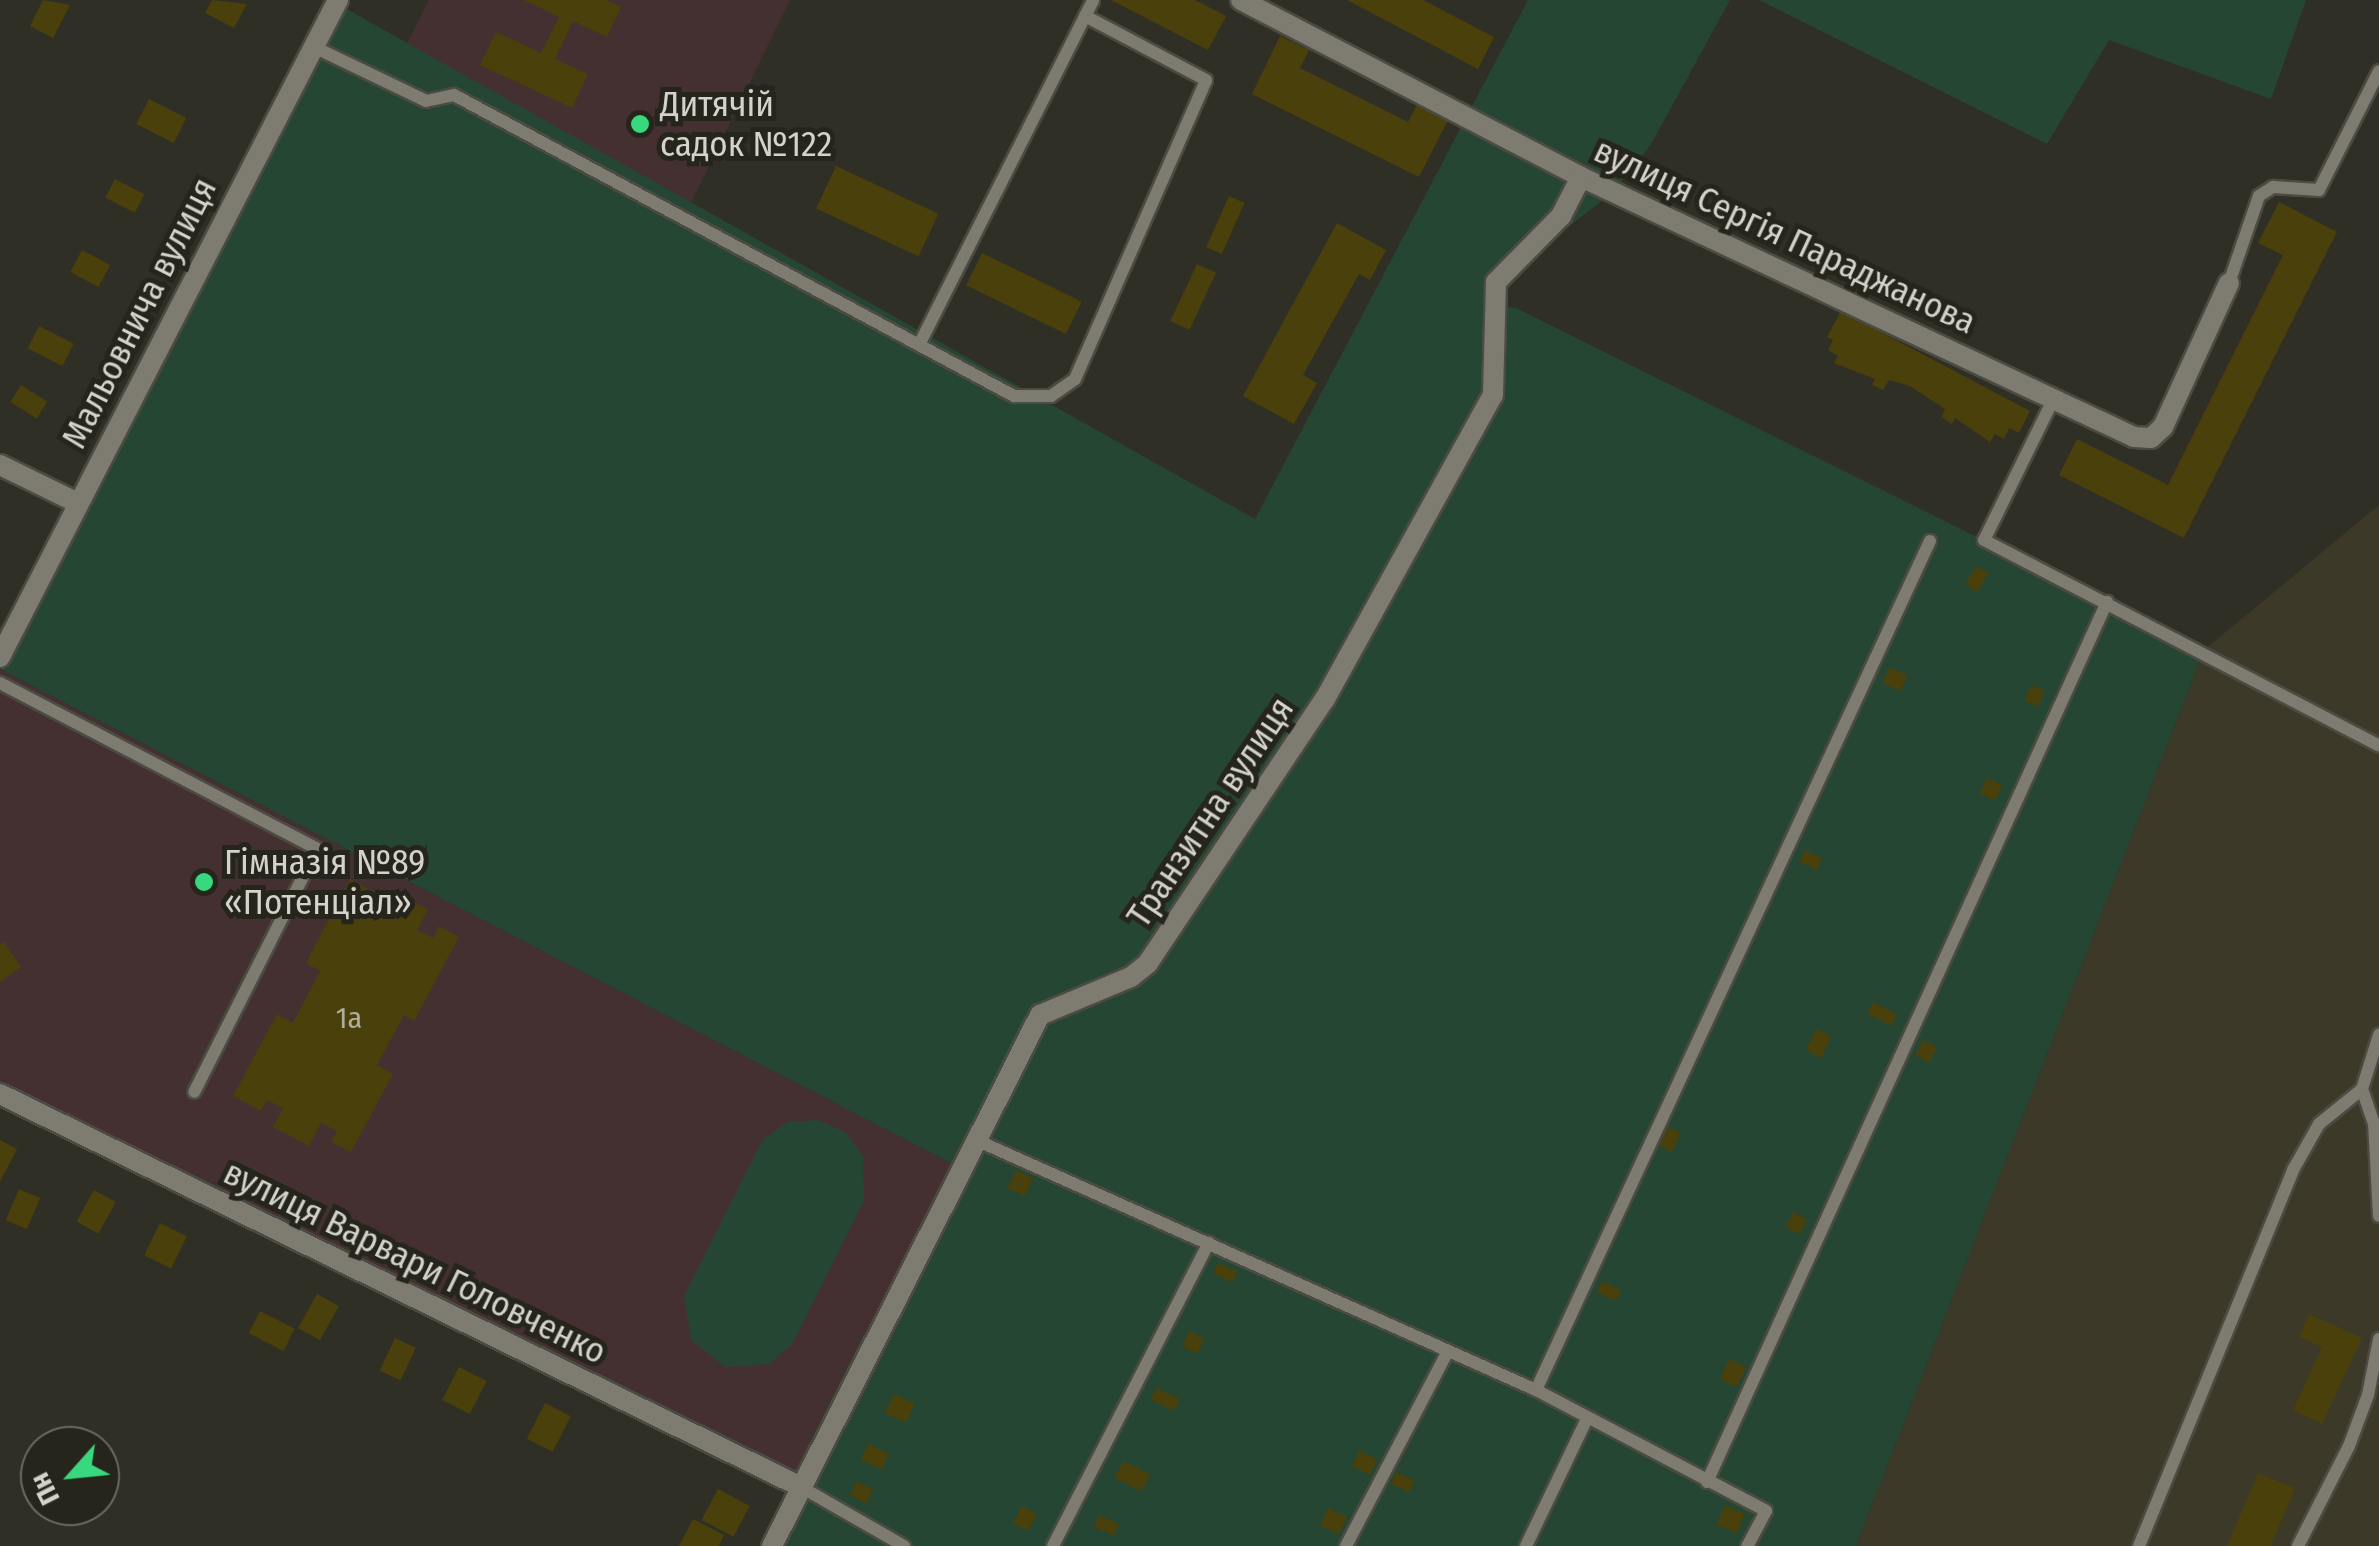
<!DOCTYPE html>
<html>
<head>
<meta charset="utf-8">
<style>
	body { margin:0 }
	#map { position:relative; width:2379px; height:1546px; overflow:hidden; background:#302f25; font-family:"Fira Sans Condensed",sans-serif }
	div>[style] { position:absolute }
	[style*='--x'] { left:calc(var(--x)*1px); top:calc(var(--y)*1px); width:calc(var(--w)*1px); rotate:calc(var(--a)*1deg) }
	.built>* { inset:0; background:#3c3928 }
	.education>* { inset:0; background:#443031 }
	.green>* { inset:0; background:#264634 }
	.building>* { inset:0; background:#49400b; transform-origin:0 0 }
	.roads { filter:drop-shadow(2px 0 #4c4b43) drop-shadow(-2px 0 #4c4b43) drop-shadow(0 2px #4c4b43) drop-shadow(0 -2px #4c4b43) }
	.service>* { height:12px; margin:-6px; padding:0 6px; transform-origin:6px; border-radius:6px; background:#7e7c71 }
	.minor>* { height:20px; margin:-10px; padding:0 10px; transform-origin:10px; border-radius:10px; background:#7e7c71 }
	.tertiary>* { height:20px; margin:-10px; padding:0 10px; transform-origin:10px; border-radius:10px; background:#7e7c71 }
	.dots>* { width:28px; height:28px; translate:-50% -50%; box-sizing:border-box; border:5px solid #26251b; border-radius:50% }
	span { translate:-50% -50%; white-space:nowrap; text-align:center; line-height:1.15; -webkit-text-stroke:10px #26251b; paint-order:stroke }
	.number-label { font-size:30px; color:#b0ae9b }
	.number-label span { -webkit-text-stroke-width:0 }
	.poi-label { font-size:35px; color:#d3d2cb }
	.left { translate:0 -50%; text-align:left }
	.street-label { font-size:35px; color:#d3d2cb }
	.north { position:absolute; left:20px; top:1426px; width:100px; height:100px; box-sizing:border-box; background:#26251b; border:2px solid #6b6a61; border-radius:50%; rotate:243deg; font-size:28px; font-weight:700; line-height:40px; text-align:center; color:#d3d2cb }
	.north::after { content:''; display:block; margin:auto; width:35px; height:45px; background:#38d87f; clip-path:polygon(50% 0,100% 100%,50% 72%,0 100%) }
</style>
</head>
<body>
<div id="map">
	<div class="built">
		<div style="clip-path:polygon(2379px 505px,2379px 1546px,1856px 1546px,2204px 650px)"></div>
	</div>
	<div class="education">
		<div style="clip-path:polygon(429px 0,790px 0,691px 203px,407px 44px)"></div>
		<div style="clip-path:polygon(0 669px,962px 1169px,801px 1487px,0 1094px)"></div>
	</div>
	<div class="green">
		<div style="clip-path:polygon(1528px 0,1730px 0,1650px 146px,1613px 192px,1497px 282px,1494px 305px,1516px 308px,2204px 650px,1856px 1546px,772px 1546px,962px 1169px,0 669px,0 657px,336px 3px,1255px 519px)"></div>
		<div style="clip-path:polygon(1759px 0,2306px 0,2271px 99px,2109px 40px,2047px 144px)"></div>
		<div style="clip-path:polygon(818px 1120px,845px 1132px,863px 1156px,864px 1200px,792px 1344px,769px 1364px,725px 1367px,691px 1340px,684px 1296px,763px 1139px,788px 1122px)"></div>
	</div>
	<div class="building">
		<div style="clip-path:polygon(43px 0,70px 5px,53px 38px,30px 26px)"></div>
		<div style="clip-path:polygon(212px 0,247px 4px,234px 28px,205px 13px)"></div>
		<div style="clip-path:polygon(524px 0,607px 0,621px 7px,607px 37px,573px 21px,555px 59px,588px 74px,572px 108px,480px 65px,496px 32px,541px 53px,559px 17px)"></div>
		<div style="clip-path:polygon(1111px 0,1195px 0,1226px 16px,1208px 50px)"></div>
		<div style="clip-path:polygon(1347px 0,1423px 0,1494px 37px,1478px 69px)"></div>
		<div style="clip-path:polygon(1280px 36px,1309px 50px,1300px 68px,1408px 122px,1417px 105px,1448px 120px,1419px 177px,1252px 94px)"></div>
		<div style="left:149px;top:99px;width:42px;height:28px;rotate:27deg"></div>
		<div style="left:836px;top:166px;width:113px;height:47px;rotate:25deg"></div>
		<div style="left:115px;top:179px;width:33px;height:21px;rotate:27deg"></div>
		<div style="left:1229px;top:196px;width:17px;height:56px;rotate:24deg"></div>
		<div style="clip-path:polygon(2279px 202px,2337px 232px,2184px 538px,2059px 475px,2077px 439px,2168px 485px,2283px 255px,2258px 243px)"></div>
		<div style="clip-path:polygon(1337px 223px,1386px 250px,1370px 280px,1359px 274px,1303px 375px,1317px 383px,1294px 424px,1243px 396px)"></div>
		<div style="left:82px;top:250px;width:32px;height:25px;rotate:28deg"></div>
		<div style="left:982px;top:253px;width:111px;height:36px;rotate:26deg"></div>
		<div style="left:1197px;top:264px;width:21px;height:63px;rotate:25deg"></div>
		<div style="clip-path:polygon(1841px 311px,2030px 411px,2019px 433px,2009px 428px,2004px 439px,1995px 434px,1990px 442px,1955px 418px,1952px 424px,1941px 417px,1945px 409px,1910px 386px,1889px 380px,1883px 390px,1872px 385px,1875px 379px,1834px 363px,1838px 356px,1828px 350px,1833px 340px,1827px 337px)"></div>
		<div style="left:39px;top:326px;width:39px;height:25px;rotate:27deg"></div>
		<div style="left:21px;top:385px;width:31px;height:20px;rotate:32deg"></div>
		<div style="left:1976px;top:566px;width:14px;height:22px;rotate:30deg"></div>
		<div style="left:1890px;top:667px;width:20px;height:17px;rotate:27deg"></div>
		<div style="left:2031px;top:685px;width:15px;height:17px;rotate:23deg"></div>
		<div style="left:1987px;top:778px;width:17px;height:17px;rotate:25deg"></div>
		<div style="left:1805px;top:850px;width:19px;height:13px;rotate:25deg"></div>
		<div style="clip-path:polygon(350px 879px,372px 891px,365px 905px,377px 911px,389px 888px,428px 910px,417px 930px,433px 938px,439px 926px,459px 937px,414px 1021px,404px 1015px,377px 1065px,393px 1074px,351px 1152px,331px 1142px,337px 1131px,321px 1123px,309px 1146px,273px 1127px,283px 1108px,267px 1100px,261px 1111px,233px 1096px,277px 1014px,293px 1023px,320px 971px,306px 963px)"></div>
		<div style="clip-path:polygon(4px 942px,21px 967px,0 982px,0 944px)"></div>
		<div style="left:1873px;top:1002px;width:27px;height:13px;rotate:27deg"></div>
		<div style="left:1816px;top:1029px;width:17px;height:24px;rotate:25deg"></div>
		<div style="left:1923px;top:1040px;width:16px;height:17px;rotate:27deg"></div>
		<div style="left:1668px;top:1127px;width:14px;height:21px;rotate:25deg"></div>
		<div style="clip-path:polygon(0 1140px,17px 1149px,0 1182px)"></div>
		<div style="left:1016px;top:1170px;width:19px;height:20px;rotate:25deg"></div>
		<div style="left:19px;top:1189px;width:23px;height:34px;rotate:23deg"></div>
		<div style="left:94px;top:1190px;width:25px;height:36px;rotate:29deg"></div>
		<div style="left:1793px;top:1212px;width:16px;height:17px;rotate:27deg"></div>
		<div style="left:160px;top:1223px;width:30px;height:36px;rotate:26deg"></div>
		<div style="left:1218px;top:1263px;width:21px;height:12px;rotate:23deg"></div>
		<div style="left:1602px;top:1281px;width:21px;height:12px;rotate:25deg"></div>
		<div style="left:317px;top:1294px;width:25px;height:39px;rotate:29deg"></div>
		<div style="left:260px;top:1311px;width:39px;height:25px;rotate:27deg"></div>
		<div style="clip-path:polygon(2309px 1314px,2362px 1338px,2322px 1424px,2293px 1410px,2322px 1347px,2299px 1337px)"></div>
		<div style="left:1189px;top:1331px;width:17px;height:17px;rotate:25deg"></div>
		<div style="left:395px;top:1338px;width:23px;height:36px;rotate:25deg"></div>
		<div style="left:1729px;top:1359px;width:19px;height:22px;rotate:25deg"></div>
		<div style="left:459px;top:1367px;width:31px;height:37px;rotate:27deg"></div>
		<div style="left:1156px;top:1388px;width:26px;height:13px;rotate:25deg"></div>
		<div style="left:894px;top:1394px;width:23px;height:21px;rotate:25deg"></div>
		<div style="left:545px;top:1403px;width:29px;height:40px;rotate:27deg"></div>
		<div style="left:868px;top:1444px;width:23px;height:17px;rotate:25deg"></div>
		<div style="left:1359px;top:1451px;width:20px;height:17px;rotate:24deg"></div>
		<div style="left:1123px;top:1461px;width:30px;height:19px;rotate:26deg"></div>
		<div style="left:1396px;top:1472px;width:20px;height:13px;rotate:24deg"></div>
		<div style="clip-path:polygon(2258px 1473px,2295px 1488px,2271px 1546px,2227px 1546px)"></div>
		<div style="left:857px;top:1481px;width:18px;height:16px;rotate:27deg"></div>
		<div style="left:718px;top:1489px;width:36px;height:35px;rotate:28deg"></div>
		<div style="left:1725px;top:1505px;width:22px;height:21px;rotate:24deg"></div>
		<div style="left:1022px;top:1506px;width:17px;height:19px;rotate:28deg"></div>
		<div style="left:1328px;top:1508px;width:21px;height:19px;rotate:25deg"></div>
		<div style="left:1099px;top:1515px;width:22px;height:13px;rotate:24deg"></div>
		<div style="clip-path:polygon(693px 1519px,724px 1535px,719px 1546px,679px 1546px)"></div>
	</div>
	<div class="roads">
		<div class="service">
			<div style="--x:314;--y:47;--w:124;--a:25.7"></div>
			<div style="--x:426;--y:101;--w:29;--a:-12"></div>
			<div style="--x:454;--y:95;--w:636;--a:28.26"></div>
			<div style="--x:1014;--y:396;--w:37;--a:0"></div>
			<div style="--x:1051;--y:396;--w:29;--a:-35"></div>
			<div style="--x:1075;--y:379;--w:326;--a:-66.3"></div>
			<div style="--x:1206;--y:80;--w:137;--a:-152.1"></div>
			<div style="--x:2229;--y:283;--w:92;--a:-71"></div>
			<div style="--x:2259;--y:196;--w:17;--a:-33"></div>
			<div style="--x:2273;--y:187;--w:46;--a:3.7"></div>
			<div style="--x:2319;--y:190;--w:133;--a:-63.2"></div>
			<div style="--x:919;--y:345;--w:386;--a:-63.2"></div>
			<div style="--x:2054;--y:398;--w:158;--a:116.2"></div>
			<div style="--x:1984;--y:540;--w:445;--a:27.5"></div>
			<div style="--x:0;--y:683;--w:358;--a:27.6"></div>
			<div style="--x:317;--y:849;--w:272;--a:116.8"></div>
			<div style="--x:2362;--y:1089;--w:36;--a:71"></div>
			<div style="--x:2374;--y:1123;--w:93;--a:86.9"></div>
			<div style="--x:976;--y:1140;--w:613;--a:24.06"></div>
			<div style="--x:1536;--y:1390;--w:260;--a:27.7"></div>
			<div style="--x:1766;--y:1511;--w:40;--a:118"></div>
			<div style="--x:1536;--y:1390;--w:936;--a:-65.11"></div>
			<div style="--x:1707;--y:1482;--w:967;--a:-65.56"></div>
			<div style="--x:801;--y:1487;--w:119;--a:29.8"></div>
			<div style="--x:1053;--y:1546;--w:341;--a:-62.8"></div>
			<div style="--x:1346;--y:1546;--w:220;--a:-62.4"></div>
			<div style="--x:1526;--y:1546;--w:139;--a:-64.4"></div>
			<div style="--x:2139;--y:1546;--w:406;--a:-67.7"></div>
			<div style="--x:2293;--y:1170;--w:53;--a:-60.5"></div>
			<div style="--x:2319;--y:1124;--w:55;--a:-39.1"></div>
			<div style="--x:2362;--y:1089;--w:57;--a:-72.5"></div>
			<div style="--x:2298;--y:1546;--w:112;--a:-63"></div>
			<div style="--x:2349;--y:1446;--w:54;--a:-69.6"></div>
			<div style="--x:2368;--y:1395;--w:57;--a:-78.9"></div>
		</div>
		<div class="minor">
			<div style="--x:1241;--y:0;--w:383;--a:27.5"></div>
			<div style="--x:1581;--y:177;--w:611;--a:25.18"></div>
			<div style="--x:2134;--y:437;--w:17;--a:3"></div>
			<div style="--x:2151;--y:438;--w:16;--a:-43"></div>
			<div style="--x:2163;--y:427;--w:158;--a:-65.4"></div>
			<div style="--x:0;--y:465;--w:87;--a:26"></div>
			<div style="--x:0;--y:1094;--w:892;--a:26.13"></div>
			<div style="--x:772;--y:1546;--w:595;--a:-63.22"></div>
			<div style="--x:1040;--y:1015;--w:99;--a:-22.7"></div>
			<div style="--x:1131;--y:977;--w:22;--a:-39"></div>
			<div style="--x:1148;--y:963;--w:318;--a:-56.2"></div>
			<div style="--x:1325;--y:699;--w:347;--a:-61.1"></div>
			<div style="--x:1493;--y:395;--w:113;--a:-88.5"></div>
			<div style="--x:1496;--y:282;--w:93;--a:-45.4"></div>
			<div style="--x:1561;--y:216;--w:44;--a:-62.9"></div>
		</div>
		<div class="tertiary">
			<div style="--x:0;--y:657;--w:739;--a:-62.78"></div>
		</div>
	</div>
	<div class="dots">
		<div style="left:640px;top:124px;background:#38d87f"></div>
		<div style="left:204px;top:882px;background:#38d87f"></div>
	</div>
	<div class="number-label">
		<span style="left:349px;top:1018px">1а</span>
	</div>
	<div class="poi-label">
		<span class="left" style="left:660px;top:124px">Дитячій<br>садок №122</span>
		<span class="left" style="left:224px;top:882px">Гімназія №89<br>«Потенціал»</span>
	</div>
	<div class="street-label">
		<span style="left:1785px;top:236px;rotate:25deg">вулиця Сергія Параджанова</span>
		<span style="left:139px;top:313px;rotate:-63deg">Мальовнича вулиця</span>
		<span style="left:1210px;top:812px;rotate:-56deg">Транзитна вулиця</span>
		<span style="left:415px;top:1262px;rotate:26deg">вулиця Варвари Головченко</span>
	</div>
	<div class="north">Пн</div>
</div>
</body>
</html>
